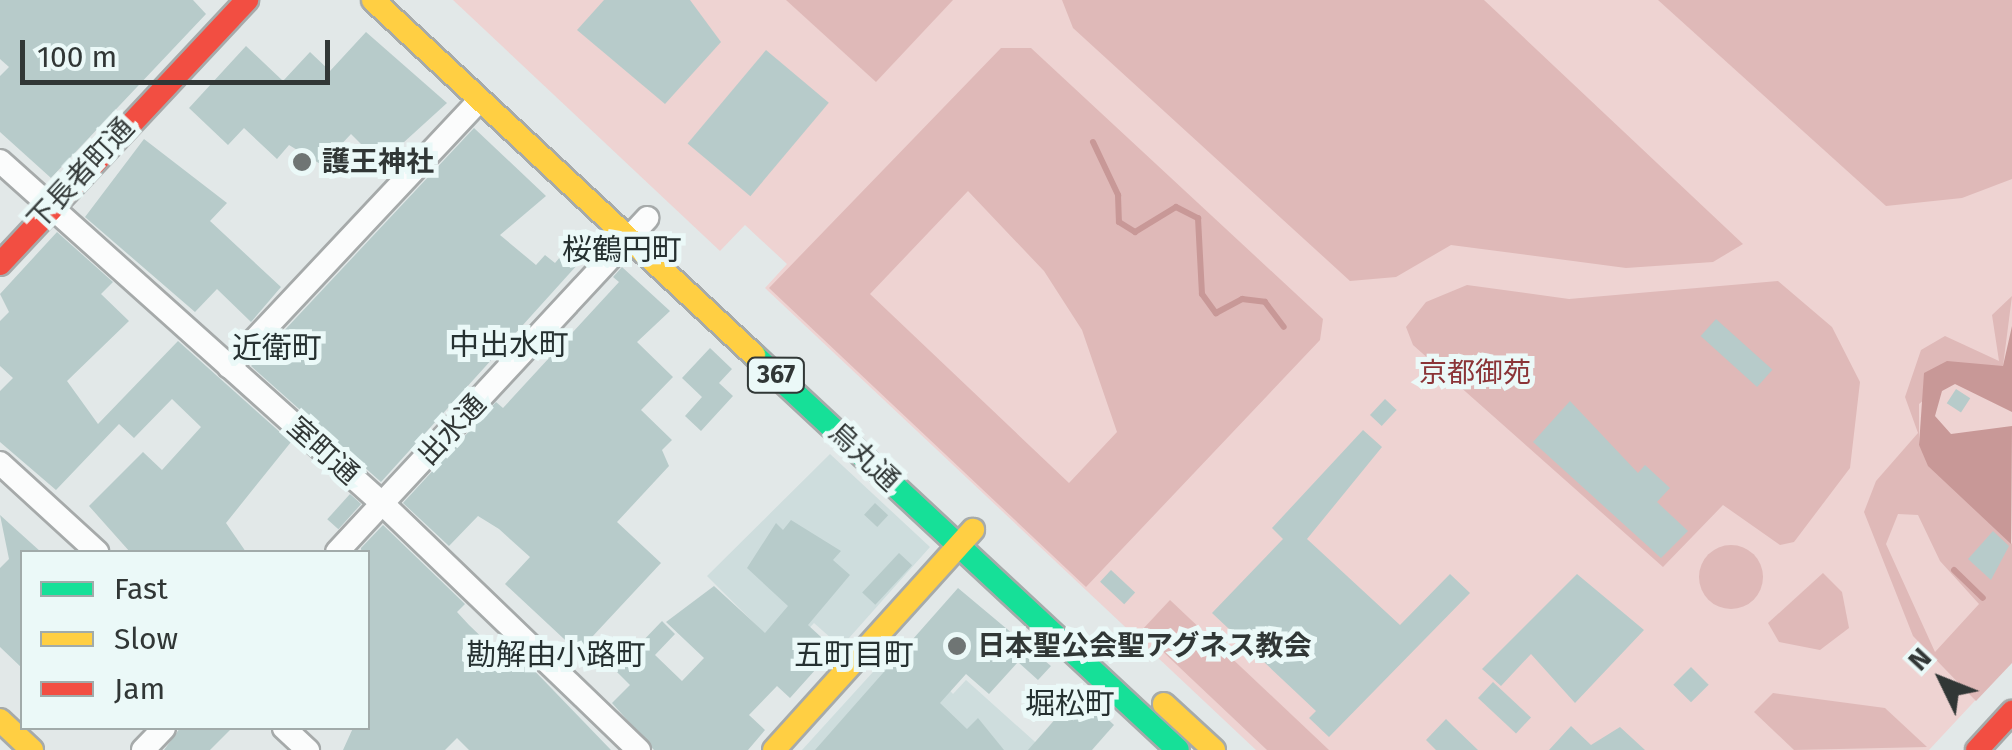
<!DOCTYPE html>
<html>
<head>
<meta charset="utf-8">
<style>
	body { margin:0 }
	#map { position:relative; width:2012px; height:750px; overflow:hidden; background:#e2e8e8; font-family:"Fira Sans","Noto Sans JP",sans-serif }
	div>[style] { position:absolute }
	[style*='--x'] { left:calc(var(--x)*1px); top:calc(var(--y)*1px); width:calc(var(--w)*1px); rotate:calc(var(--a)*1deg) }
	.built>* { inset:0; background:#cedddd }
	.green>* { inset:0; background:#eed3d2 }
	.forest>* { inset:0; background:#dfb9b8 }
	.round { border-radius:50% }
	.water>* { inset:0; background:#c89897 }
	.stream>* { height:6px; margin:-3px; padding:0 3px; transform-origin:3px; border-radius:3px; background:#c89897 }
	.building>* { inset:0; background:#b7cbca; transform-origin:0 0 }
	.roads { filter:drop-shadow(2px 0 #a6aaaa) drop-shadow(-2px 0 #a6aaaa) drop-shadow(0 2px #a6aaaa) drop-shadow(0 -2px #a6aaaa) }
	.street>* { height:22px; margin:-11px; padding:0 11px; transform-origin:11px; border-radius:11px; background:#fbfcfc }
	.fast>* { height:22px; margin:-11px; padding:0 11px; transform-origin:11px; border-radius:11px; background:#16e098 }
	.slow>* { height:22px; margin:-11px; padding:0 11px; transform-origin:11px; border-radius:11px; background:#ffcf43 }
	.jam>* { height:22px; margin:-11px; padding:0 11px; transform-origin:11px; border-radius:11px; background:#f24e42 }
	.dots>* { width:28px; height:28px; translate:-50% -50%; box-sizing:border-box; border:5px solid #ebf9f8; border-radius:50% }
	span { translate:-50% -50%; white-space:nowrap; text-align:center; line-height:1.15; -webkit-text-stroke:10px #ebf9f8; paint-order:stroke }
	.shield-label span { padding:2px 8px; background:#ebf9f8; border:2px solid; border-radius:8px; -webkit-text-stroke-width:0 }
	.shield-label { font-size:25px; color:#313736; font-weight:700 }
	.poi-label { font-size:28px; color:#313736; font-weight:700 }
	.left { translate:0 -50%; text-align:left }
	.street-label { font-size:28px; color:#313736 }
	.park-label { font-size:28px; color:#8b3437 }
	.neighbourhood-label { font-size:30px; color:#263131 }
	.legend { position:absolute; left:20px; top:550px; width:350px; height:180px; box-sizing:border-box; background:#ebf9f8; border:2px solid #a1abaa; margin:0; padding:12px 18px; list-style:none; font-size:30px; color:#313736 }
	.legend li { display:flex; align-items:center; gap:20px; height:50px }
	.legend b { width:50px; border:2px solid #a1abaa }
	.north { position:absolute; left:1892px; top:630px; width:100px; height:100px; -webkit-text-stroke:8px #ebf9f8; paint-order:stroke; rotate:313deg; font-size:28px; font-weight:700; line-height:40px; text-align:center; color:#313736 }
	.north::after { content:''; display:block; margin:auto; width:35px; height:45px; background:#313736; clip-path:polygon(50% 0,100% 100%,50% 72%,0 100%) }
	.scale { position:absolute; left:20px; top:40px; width:310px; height:45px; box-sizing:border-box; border:5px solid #313736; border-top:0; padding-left:12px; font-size:30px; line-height:35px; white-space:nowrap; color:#313736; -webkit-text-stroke:8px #ebf9f8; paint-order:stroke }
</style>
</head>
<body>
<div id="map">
	<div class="built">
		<div style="clip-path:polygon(830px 454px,930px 547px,841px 647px,814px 623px,785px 654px,707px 576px)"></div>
		<div style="clip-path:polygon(903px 639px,953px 694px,966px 680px,1044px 750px,802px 750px)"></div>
	</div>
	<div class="green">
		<div style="clip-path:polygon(453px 0,2012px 0,2012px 661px,1929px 750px,1256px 750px,765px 288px,787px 264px,745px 225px,720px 251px)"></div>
	</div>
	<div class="forest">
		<div style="clip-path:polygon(786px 0,953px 0,876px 82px)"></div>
		<div style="clip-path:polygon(1062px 0,1484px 0,1743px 244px,1713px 262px,1626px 268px,1451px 245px,1396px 277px,1350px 281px,1073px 28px)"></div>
		<div style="clip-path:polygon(1658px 0,2012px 0,2012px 179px,1962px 198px,1886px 206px)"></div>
		<div style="clip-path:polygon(evenodd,1001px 48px,1031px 48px,1323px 319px,1320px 340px,1086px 587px,769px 288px,1001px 48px,968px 191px,1044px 271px,1082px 330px,1117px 432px,1069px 483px,870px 294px,968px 191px)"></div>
		<div style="clip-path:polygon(1778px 281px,1832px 327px,1860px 382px,1850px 468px,1794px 542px,1780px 545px,1723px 505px,1663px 567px,1413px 345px,1406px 327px,1426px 302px,1467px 285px,1569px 299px)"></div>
		<div style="clip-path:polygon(evenodd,2012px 296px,2003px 366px,1965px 366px,1919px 404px,1919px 445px,2012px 544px,2012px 663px,1976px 701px,1913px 636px,1864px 512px,1876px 481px,1918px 433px,1905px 397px,1921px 350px,1945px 336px,1999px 361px,1992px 315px,2012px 296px,1898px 514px,1918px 515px,1940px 561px,1979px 604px,1935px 652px,1886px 544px,1898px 514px)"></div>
		<div class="round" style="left:1699px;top:545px;width:64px;height:64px"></div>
		<div style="clip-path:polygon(1823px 573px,1842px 592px,1849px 628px,1820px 650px,1779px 642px,1768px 623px)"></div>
		<div style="clip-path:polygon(1170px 600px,1329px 750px,1267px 750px,1141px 631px)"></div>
		<div style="clip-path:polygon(1773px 693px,1885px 708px,1927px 747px,1794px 750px,1754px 712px)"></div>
	</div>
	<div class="water">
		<div style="clip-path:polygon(2012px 326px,2012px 412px,1955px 384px,1942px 391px,1935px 416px,1951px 434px,2012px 426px,2011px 544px,1928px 466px,1919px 445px,1924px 373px,1947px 361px,2003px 366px)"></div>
	</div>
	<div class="stream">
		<div style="--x:1093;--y:142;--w:59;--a:64.7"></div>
		<div style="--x:1118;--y:195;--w:27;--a:88"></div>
		<div style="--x:1119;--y:222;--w:19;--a:32"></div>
		<div style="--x:1135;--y:232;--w:48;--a:-31.4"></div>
		<div style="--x:1176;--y:207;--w:25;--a:27"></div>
		<div style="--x:1198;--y:218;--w:76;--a:87"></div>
		<div style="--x:1202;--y:294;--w:24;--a:54"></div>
		<div style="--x:1216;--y:313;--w:30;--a:-28"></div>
		<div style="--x:1242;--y:299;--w:23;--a:7"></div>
		<div style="--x:1265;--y:302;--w:31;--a:53"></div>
		<div style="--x:1954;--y:570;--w:40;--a:44"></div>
	</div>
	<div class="building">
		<div style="clip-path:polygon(0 0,193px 0,206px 14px,51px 178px,0 132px,0 76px,9px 67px,0 59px)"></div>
		<div style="clip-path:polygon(604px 0,690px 0,721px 42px,665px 104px,577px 30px)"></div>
		<div style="clip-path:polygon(366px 32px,447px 103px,392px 153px,384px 146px,374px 157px,351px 134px,322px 165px,289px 145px,277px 159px,244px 128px,228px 145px,189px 108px,246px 46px,283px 81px,310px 52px,330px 71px)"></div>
		<div style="left:766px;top:50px;width:82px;height:122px;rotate:40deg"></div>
		<div style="clip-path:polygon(474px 128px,546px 196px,500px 235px,536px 265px,545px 255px,555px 263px,583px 230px,597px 243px,381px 482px,251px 366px)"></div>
		<div style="clip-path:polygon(144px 139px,227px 203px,210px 221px,281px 287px,251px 322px,217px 289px,195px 312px,85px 217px)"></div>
		<div style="clip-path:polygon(57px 232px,113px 282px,101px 294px,129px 321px,67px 381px,98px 424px,178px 341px,291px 442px,226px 523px,246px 552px,130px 552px,89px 506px,143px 452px,162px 470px,201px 427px,172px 399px,134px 438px,119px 424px,56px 490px,0 442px,0 391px,13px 378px,0 366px,0 321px,9px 312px,0 294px)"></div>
		<div style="clip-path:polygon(622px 267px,670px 311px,637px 342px,673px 377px,641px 410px,672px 440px,662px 450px,669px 466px,617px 522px,661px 563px,578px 652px,505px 584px,530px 557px,499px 529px,478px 516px,449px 546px,403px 503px,496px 402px,503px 408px,619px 282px,613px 277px)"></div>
		<div style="left:1716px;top:319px;width:76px;height:23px;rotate:42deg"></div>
		<div style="clip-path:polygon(710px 348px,732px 369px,719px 383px,733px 396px,701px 431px,685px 416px,702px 397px,682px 378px)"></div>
		<div style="left:1956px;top:389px;width:17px;height:17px;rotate:33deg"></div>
		<div style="left:1385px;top:399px;width:16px;height:22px;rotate:43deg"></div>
		<div style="clip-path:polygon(1570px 401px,1638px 473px,1645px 465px,1670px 488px,1657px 502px,1688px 531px,1661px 558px,1533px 442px)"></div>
		<div style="clip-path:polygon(1363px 430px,1382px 447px,1307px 539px,1400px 625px,1450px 574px,1470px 593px,1329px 737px,1309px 718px,1316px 711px,1212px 613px,1283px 539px,1272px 528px)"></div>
		<div style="left:350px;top:494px;width:15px;height:34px;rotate:42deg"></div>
		<div style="left:875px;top:503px;width:18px;height:16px;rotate:43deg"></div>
		<div style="clip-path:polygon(0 515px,41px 552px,22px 552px,22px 668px,0 647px,0 568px,9px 559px)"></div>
		<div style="clip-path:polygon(791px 520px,841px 551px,833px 560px,850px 575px,808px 625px,834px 649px,790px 698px,777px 686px,749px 715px,765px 730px,748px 750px,654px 750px,612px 703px,630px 685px,615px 670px,662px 621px,675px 634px,655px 655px,682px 681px,704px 658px,666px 622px,714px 586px,765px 633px,788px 606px,747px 568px,776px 523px,783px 530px)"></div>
		<div style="clip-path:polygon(383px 525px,465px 604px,457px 612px,469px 625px,517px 671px,526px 662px,611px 750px,469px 750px,457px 738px,445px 750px,343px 750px,353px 728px,368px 728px,361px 548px)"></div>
		<div style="clip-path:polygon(1993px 531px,2009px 546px,1991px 580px,1968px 559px)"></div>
		<div style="left:899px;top:553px;width:18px;height:54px;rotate:43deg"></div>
		<div style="left:1111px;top:570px;width:33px;height:16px;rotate:43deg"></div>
		<div style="clip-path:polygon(1577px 574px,1644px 630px,1575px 703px,1531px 654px,1501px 686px,1482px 669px)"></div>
		<div style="clip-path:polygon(958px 588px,1051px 666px,1038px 680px,1018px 662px,989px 694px,966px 674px,940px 703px,967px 729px,978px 718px,1004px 750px,815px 750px)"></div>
		<div style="left:1691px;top:667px;width:25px;height:25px;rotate:45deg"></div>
		<div style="left:1493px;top:682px;width:52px;height:22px;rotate:43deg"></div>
		<div style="clip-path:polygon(1079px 692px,1114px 725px,1092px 750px,1028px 750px)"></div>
		<div style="clip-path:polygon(1446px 719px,1454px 727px,1478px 750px,1436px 750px,1426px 740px)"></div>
		<div style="clip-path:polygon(1571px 726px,1591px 745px,1620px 727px,1645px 750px,1549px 750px)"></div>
		<div style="clip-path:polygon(180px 728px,232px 728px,210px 750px,164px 750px)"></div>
	</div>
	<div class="roads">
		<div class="street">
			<div style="--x:0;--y:161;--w:516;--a:41.86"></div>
			<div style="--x:384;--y:505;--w:354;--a:43.9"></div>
			<div style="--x:229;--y:367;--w:366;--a:-46.8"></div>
			<div style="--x:0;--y:463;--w:132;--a:42.5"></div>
			<div style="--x:337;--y:552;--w:456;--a:-47.1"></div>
			<div style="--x:284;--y:728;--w:33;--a:43"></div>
			<div style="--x:143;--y:750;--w:30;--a:-46"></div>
		</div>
		<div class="fast">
			<div style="--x:754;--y:355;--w:579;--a:42.97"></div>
		</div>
		<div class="slow">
			<div style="--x:373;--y:0;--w:521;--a:42.98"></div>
			<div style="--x:1164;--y:704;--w:68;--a:42.6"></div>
			<div style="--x:0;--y:720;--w:44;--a:43.2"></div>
			<div style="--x:774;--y:750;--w:297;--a:-47.9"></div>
		</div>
		<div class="jam">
			<div style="--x:0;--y:264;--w:362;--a:-46.9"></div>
			<div style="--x:1977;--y:750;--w:52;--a:-47.4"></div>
		</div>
	</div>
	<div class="dots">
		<div style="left:302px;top:162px;background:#6f7574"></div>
		<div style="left:957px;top:646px;background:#6f7574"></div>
	</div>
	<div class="shield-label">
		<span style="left:776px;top:375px">367</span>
	</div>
	<div class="poi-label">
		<span class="left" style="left:322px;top:162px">護王神社</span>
		<span class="left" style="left:977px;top:646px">日本聖公会聖アグネス教会</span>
	</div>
	<div class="street-label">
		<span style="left:81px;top:174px;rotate:-47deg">下長者町通</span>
		<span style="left:452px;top:430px;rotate:-47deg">出水通</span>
		<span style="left:323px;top:451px;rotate:42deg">室町通</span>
		<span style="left:864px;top:457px;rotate:43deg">烏丸通</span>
	</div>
	<div class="park-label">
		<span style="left:1475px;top:373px">京都御苑</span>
	</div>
	<div class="neighbourhood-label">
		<span style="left:622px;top:250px">桜鶴円町</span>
		<span style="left:509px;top:345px">中出水町</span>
		<span style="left:277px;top:348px">近衛町</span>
		<span style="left:556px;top:655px">勘解由小路町</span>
		<span style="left:854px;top:655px">五町目町</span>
		<span style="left:1070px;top:704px">堀松町</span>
	</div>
	<ul class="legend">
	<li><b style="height:12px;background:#16e098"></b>Fast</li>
	<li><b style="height:12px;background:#ffcf43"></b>Slow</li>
	<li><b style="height:12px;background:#f24e42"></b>Jam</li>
	</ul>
	<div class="north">N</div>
	<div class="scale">100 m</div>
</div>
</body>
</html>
